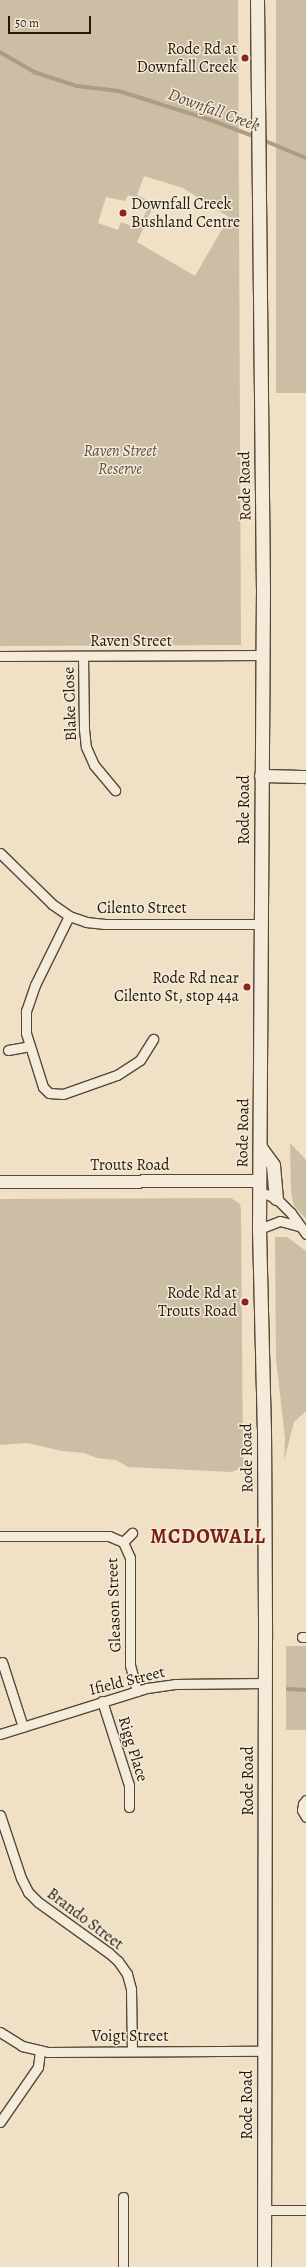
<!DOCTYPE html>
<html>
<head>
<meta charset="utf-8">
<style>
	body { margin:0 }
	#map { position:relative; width:306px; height:2267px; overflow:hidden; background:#efe0c6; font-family:Alegreya,serif }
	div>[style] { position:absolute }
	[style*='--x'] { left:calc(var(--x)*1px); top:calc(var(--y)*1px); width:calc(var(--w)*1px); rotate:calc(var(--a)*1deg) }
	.green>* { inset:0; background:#ccbea5; transform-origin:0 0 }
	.stream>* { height:3.5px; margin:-1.75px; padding:0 1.75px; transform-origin:1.75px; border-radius:1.75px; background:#aa9c85 }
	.roads { filter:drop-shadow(1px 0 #564936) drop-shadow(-1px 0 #564936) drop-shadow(0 1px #564936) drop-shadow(0 -1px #564936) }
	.minor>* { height:9px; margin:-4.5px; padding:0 4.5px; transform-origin:4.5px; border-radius:4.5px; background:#f5ebda }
	.tertiary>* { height:12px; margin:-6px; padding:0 6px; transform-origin:6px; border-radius:6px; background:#f5ebda }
	.secondary>* { height:13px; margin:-6.5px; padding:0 6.5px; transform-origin:6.5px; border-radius:6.5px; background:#f5ebda }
	.dots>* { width:11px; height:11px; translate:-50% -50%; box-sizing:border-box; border:2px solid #f5ebda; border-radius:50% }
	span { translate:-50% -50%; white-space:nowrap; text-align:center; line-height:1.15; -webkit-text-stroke:3px #f5ebda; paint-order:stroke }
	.poi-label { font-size:16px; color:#231706 }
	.right { translate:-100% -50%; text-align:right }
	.left { translate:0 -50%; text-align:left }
	.park-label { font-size:16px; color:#5e513e; font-style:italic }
	.street-label { font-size:16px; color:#231706 }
	.water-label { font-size:17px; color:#594c39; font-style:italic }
	.district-label { font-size:20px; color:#7a1f14; font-weight:700; letter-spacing:1px }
	.scale { position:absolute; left:8px; top:16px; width:83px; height:18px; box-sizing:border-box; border:2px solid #231706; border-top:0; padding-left:5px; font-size:12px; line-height:14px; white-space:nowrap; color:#231706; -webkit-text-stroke:3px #f5ebda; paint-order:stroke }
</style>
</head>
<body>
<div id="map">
	<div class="green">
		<div style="clip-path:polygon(evenodd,0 0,238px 0,241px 645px,0 646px,0 0,144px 176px,183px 188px,229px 217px,195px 276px,137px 242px,154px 204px,137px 195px,144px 176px,0 0,128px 195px,150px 203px,138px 229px,121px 222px,118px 230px,98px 223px,106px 197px,125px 201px,128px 195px)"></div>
		<div style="left:276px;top:0;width:30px;height:393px"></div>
		<div style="clip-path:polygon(290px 1143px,306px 1160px,306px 1219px,294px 1206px,291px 1192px)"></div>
		<div style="clip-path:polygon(231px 1198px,240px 1204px,241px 1210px,243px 1467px,232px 1472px,128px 1467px,116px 1460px,97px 1458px,84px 1453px,62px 1451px,27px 1443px,0 1445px,0 1199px)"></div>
		<div style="clip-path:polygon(275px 1237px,287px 1237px,306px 1251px,306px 1411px,294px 1422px,284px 1461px,285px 1438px,276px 1359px)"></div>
		<div style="left:286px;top:1646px;width:20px;height:84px"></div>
	</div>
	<div class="stream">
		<div style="--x:0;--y:52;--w:39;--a:30"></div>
		<div style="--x:34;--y:72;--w:45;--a:18"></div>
		<div style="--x:77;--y:86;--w:42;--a:6.8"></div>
		<div style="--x:119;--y:91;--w:93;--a:17.5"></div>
		<div style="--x:208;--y:119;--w:51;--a:20.6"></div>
		<div style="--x:261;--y:139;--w:49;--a:22.9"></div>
		<div style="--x:288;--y:1689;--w:18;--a:3"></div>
	</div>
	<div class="roads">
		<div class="minor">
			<div style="--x:0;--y:656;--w:263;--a:-0.2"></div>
			<div style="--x:83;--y:656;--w:73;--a:89.2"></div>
			<div style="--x:84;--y:729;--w:18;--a:84"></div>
			<div style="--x:86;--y:747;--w:20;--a:66"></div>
			<div style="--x:94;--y:765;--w:33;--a:50"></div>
			<div style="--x:0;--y:853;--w:73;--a:44.4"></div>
			<div style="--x:52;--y:904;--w:21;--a:35"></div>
			<div style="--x:69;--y:916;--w:18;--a:19"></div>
			<div style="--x:86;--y:922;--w:19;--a:6"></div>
			<div style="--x:105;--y:924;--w:157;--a:0"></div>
			<div style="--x:69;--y:916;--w:77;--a:116.2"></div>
			<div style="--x:35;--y:985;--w:28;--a:109"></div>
			<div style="--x:26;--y:1011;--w:22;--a:90"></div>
			<div style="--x:26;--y:1033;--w:57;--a:72.5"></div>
			<div style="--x:43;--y:1087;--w:8;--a:45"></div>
			<div style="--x:49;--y:1093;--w:14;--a:4"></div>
			<div style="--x:63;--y:1094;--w:57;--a:-19.4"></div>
			<div style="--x:117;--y:1075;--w:27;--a:-33"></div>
			<div style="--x:140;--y:1060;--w:25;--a:-58"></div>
			<div style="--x:8;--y:1050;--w:22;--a:-10"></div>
			<div style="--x:259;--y:1192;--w:10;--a:17"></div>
			<div style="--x:269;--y:1195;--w:10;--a:29"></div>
			<div style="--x:278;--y:1200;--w:18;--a:45"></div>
			<div style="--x:291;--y:1213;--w:26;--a:54"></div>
			<div style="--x:259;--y:1229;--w:22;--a:-21"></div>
			<div style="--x:280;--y:1221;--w:20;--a:15"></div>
			<div style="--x:0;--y:1536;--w:109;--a:0"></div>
			<div style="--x:109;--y:1536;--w:15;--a:23"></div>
			<div style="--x:123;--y:1542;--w:13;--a:-45"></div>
			<div style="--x:123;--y:1542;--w:17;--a:66"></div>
			<div style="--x:130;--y:1558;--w:107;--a:90"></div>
			<div style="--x:130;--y:1665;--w:27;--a:75"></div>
			<div style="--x:302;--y:1637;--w:4;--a:0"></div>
			<div style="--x:2;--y:1662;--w:68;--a:72.1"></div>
			<div style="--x:102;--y:1701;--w:88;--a:72.2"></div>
			<div style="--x:129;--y:1785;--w:22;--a:90"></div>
			<div style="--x:0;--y:1734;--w:154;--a:-17.4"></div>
			<div style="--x:147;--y:1688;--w:28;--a:-8"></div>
			<div style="--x:175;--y:1684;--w:90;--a:-0.6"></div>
			<div style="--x:306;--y:1800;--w:5;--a:127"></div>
			<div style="--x:303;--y:1804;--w:6;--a:99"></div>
			<div style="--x:302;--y:1810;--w:8;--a:60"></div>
			<div style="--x:0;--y:1815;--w:66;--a:71.6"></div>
			<div style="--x:21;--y:1878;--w:16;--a:63"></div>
			<div style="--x:28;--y:1892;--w:14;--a:45"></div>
			<div style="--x:38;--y:1902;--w:87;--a:35.7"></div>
			<div style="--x:109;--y:1953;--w:12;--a:42"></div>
			<div style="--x:118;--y:1961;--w:16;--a:55"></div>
			<div style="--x:127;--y:1974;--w:16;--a:75"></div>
			<div style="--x:131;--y:1989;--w:62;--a:89.1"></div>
			<div style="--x:0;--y:2032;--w:26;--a:32"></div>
			<div style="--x:22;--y:2046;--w:27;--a:13"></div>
			<div style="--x:48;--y:2052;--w:216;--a:-0.3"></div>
			<div style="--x:0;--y:2122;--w:67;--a:-55.4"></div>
			<div style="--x:38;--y:2067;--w:17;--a:-83"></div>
			<div style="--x:123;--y:2197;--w:70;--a:90"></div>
			<div style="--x:263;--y:2210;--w:43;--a:0"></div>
		</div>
		<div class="tertiary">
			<div style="--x:261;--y:776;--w:45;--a:1.3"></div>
			<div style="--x:0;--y:1182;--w:259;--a:-0.2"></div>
		</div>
		<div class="secondary">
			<div style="--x:257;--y:0;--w:589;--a:89.42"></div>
			<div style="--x:263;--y:589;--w:640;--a:90.36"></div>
			<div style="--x:259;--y:1229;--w:199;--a:88.6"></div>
			<div style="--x:264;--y:1428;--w:210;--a:89.7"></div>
			<div style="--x:265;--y:1638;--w:629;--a:90.09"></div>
			<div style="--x:260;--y:1147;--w:22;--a:54"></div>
			<div style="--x:273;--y:1165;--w:33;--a:85"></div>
		</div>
	</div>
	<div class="dots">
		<div style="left:245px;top:58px;background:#8f2418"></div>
		<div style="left:123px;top:213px;background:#8f2418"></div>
		<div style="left:247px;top:987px;background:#8f2418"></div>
		<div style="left:245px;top:1302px;background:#8f2418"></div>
	</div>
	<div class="poi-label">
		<span class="right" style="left:237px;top:58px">Rode Rd at<br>Downfall Creek</span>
		<span class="left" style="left:131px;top:213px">Downfall Creek<br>Bushland Centre</span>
		<span class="right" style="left:239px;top:987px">Rode Rd near<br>Cilento St, stop 44a</span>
		<span class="right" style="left:237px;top:1302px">Rode Rd at<br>Trouts Road</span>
	</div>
	<div class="park-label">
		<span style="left:120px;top:460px">Raven Street<br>Reserve</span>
	</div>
	<div class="street-label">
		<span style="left:245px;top:486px;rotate:-91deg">Rode Road</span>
		<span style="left:131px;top:641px">Raven Street</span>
		<span style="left:70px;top:704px;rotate:-92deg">Blake Close</span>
		<span style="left:244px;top:810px;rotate:-90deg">Rode Road</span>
		<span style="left:142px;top:908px">Cilento Street</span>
		<span style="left:243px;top:1133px;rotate:-89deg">Rode Road</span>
		<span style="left:130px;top:1165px">Trouts Road</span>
		<span style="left:247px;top:1458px;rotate:-91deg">Rode Road</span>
		<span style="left:114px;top:1605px;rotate:-92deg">Gleason Street</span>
		<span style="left:127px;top:1681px;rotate:-14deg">Ifield Street</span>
		<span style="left:133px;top:1749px;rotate:73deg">Rigg Place</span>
		<span style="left:248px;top:1781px;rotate:-90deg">Rode Road</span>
		<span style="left:85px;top:1919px;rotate:37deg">Brando Street</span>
		<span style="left:130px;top:2036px">Voigt Street</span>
		<span style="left:247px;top:2105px;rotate:-90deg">Rode Road</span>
	</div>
	<div class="water-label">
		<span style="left:214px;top:110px;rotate:20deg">Downfall Creek</span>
	</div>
	<div class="district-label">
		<span style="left:208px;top:1536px">MCDOWALL</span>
	</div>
	<div class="scale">50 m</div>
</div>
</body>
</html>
